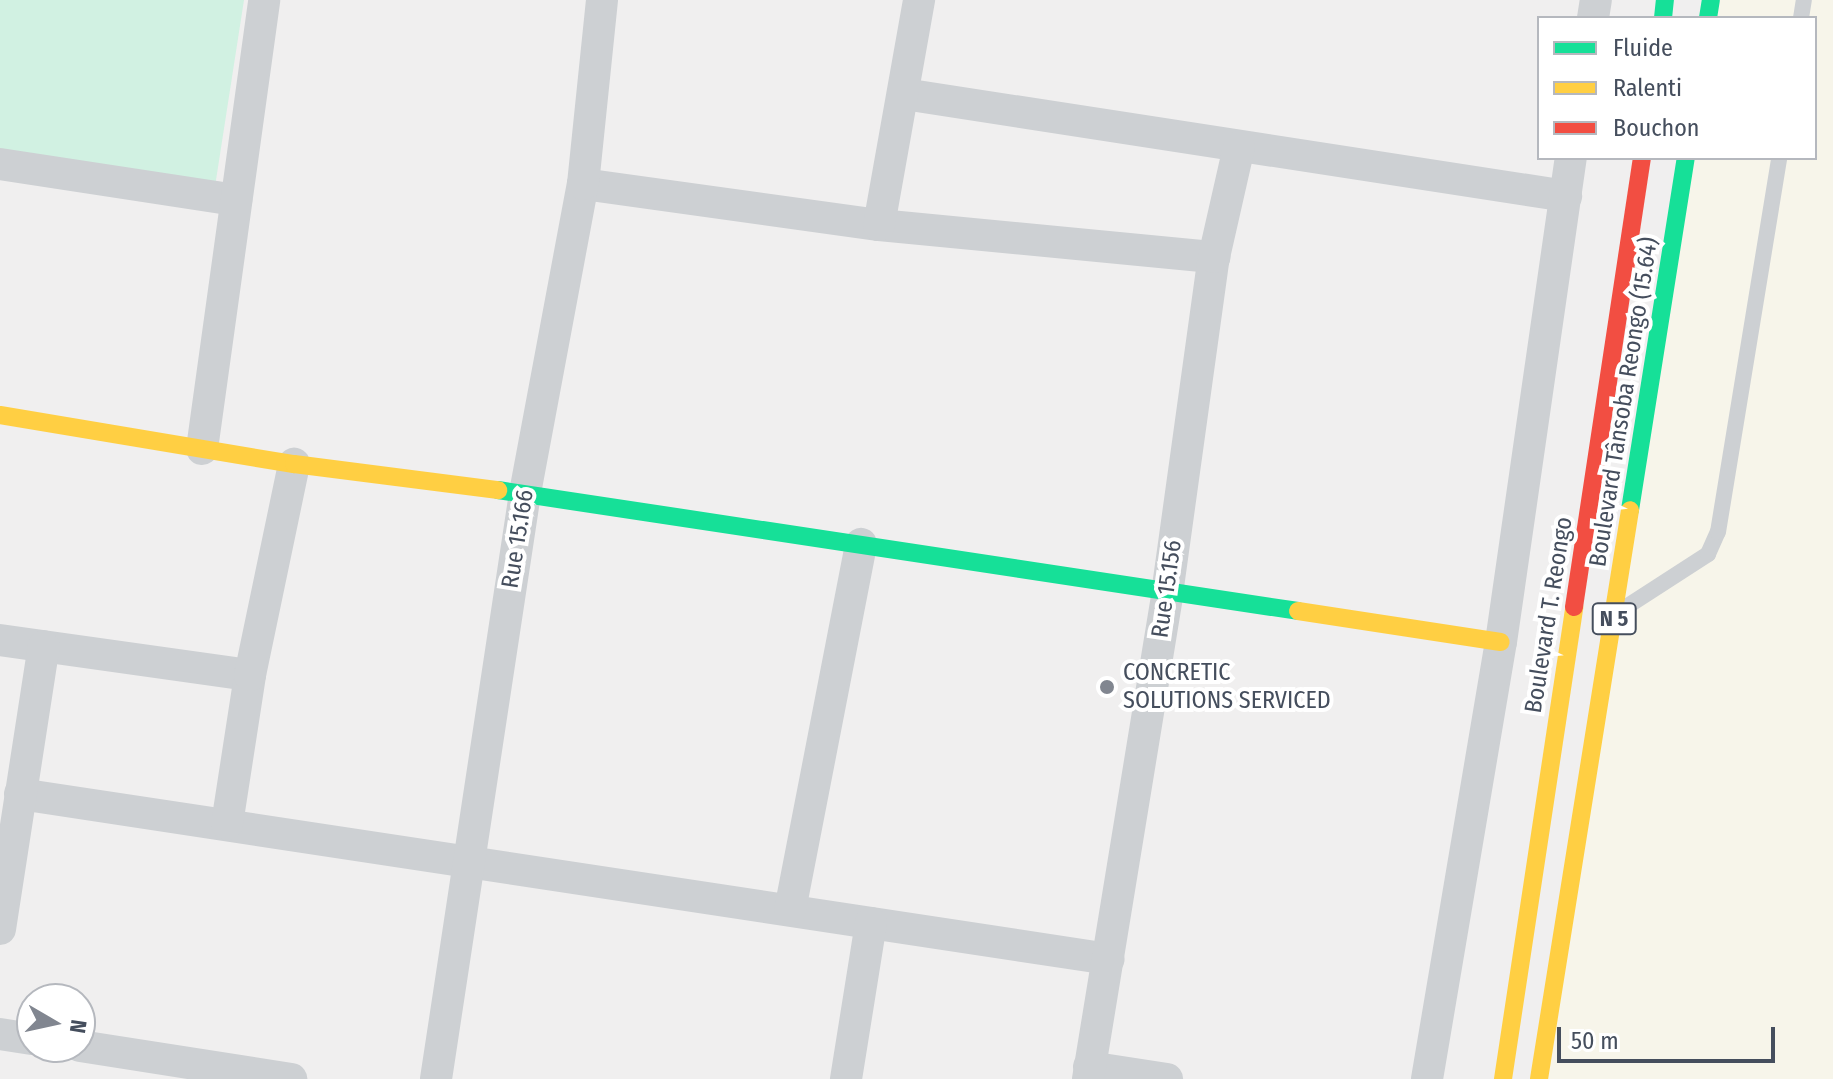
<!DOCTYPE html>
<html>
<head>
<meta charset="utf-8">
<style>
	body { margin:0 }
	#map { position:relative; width:1833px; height:1079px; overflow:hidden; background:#f0efef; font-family:"Fira Sans Condensed",sans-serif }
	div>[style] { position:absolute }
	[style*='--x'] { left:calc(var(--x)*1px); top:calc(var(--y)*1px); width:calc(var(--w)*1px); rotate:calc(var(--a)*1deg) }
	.commercial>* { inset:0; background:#f7f5ea }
	.green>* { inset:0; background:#d1f1e2 }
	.lane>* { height:16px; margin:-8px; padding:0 8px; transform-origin:8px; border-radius:8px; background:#cdd0d3 }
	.street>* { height:32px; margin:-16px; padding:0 16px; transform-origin:16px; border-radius:16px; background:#cdd0d3 }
	.fast>* { height:18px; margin:-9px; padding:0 9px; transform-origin:9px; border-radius:9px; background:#16e098 }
	.slow>* { height:18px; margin:-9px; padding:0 9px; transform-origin:9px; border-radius:9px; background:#ffcf43 }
	.jam>* { height:18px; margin:-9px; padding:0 9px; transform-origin:9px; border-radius:9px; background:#f24e42 }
	.dots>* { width:22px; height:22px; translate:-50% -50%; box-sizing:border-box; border:4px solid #fff; border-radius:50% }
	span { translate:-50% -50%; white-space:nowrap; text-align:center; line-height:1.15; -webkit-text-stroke:8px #fff; paint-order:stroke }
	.shield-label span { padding:2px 6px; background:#fff; border:2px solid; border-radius:6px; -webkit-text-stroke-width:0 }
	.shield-label { font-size:22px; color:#454e5d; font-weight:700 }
	.street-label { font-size:24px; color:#454e5d }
	.poi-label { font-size:24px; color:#454e5d }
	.left { translate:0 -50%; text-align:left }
	.legend { position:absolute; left:1537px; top:16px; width:280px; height:144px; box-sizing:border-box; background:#fff; border:2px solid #b5b8be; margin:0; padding:10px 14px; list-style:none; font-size:24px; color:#454e5d }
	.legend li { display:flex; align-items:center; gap:16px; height:40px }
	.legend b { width:40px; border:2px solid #b5b8be }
	.north { position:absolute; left:16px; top:983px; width:80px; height:80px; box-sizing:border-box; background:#fff; border:2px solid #b5b8be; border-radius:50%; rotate:99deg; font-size:22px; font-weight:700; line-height:32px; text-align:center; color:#454e5d }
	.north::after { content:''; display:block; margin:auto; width:28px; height:36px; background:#818690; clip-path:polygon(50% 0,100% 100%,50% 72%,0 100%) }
	.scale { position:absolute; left:1557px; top:1027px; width:218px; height:36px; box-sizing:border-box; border:4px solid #454e5d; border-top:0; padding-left:10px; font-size:24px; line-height:28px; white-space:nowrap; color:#454e5d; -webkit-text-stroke:6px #fff; paint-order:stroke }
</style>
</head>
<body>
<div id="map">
	<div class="commercial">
		<div style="clip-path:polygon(1711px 0,1833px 0,1833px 1079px,1539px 1079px,1686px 158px,1815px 158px,1815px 18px,1708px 18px)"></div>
	</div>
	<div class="green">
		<div style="clip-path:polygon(0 0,244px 0,214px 193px,0 160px)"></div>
	</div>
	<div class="lane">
		<div style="--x:1801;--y:18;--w:18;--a:-81"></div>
		<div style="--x:1620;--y:611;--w:105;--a:-32.9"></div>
		<div style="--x:1708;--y:554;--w:24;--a:-66"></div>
		<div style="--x:1718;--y:532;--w:379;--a:-80.7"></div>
	</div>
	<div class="street">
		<div style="--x:1593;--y:18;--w:18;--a:-81"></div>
		<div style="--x:904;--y:94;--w:670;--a:8.76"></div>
		<div style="--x:0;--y:164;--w:239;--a:8.7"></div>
		<div style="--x:583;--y:184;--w:299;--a:7.9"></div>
		<div style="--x:879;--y:225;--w:337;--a:5.5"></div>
		<div style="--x:879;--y:225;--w:229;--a:-79.9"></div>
		<div style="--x:202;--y:449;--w:453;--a:-82.1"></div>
		<div style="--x:0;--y:640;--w:252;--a:8"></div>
		<div style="--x:20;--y:794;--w:1101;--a:8.62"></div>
		<div style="--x:227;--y:824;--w:151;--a:-81.2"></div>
		<div style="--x:250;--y:675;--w:216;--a:-78.2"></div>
		<div style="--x:790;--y:910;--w:373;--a:-79"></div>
		<div style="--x:0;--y:929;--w:286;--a:-81.2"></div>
		<div style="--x:0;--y:1034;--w:32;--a:9"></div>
		<div style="--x:80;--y:1046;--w:214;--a:8.9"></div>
		<div style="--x:1089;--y:1067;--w:79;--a:8.7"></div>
		<div style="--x:436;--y:1079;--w:593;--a:-81.36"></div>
		<div style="--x:525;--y:493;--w:314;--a:-79.4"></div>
		<div style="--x:583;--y:184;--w:185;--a:-84.1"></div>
		<div style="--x:846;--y:1079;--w:158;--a:-80.9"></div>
		<div style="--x:1088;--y:1079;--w:491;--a:-80.7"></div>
		<div style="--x:1167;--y:594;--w:340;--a:-82.1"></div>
		<div style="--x:1214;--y:257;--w:113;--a:-77.2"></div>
		<div style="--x:1427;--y:1079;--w:443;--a:-80.4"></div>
		<div style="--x:1501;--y:642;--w:489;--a:-81.8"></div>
	</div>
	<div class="fast">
		<div style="--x:1663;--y:18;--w:18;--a:-84"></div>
		<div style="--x:1708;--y:18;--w:18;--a:-81"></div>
		<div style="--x:498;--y:490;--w:809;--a:8.6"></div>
		<div style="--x:1630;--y:510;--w:356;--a:-81"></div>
	</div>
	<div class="slow">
		<div style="--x:0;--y:415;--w:298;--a:9.5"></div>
		<div style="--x:294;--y:464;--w:206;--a:7.3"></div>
		<div style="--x:1298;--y:611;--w:205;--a:8.7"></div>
		<div style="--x:1503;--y:1079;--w:477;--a:-81.4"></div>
		<div style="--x:1539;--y:1079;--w:576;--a:-80.91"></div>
	</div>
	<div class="jam">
		<div style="--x:1574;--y:607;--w:454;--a:-81.4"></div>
	</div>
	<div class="dots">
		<div style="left:1107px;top:687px;background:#818690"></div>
	</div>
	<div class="shield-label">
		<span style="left:1614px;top:619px">N 5</span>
	</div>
	<div class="street-label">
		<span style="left:1624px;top:402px;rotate:-81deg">Boulevard Tânsoba Reongo (15.64)</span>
		<span style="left:518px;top:539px;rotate:-81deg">Rue 15.166</span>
		<span style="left:1167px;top:589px;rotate:-82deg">Rue 15.156</span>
		<span style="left:1549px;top:615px;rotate:-81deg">Boulevard T. Reongo</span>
	</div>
	<div class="poi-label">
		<span class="left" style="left:1123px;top:687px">CONCRETIC<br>SOLUTIONS SERVICED</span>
	</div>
	<ul class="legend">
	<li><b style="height:10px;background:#16e098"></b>Fluide</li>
	<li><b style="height:10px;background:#ffcf43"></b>Ralenti</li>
	<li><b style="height:10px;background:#f24e42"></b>Bouchon</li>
	</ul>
	<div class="north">N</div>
	<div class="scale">50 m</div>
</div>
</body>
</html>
